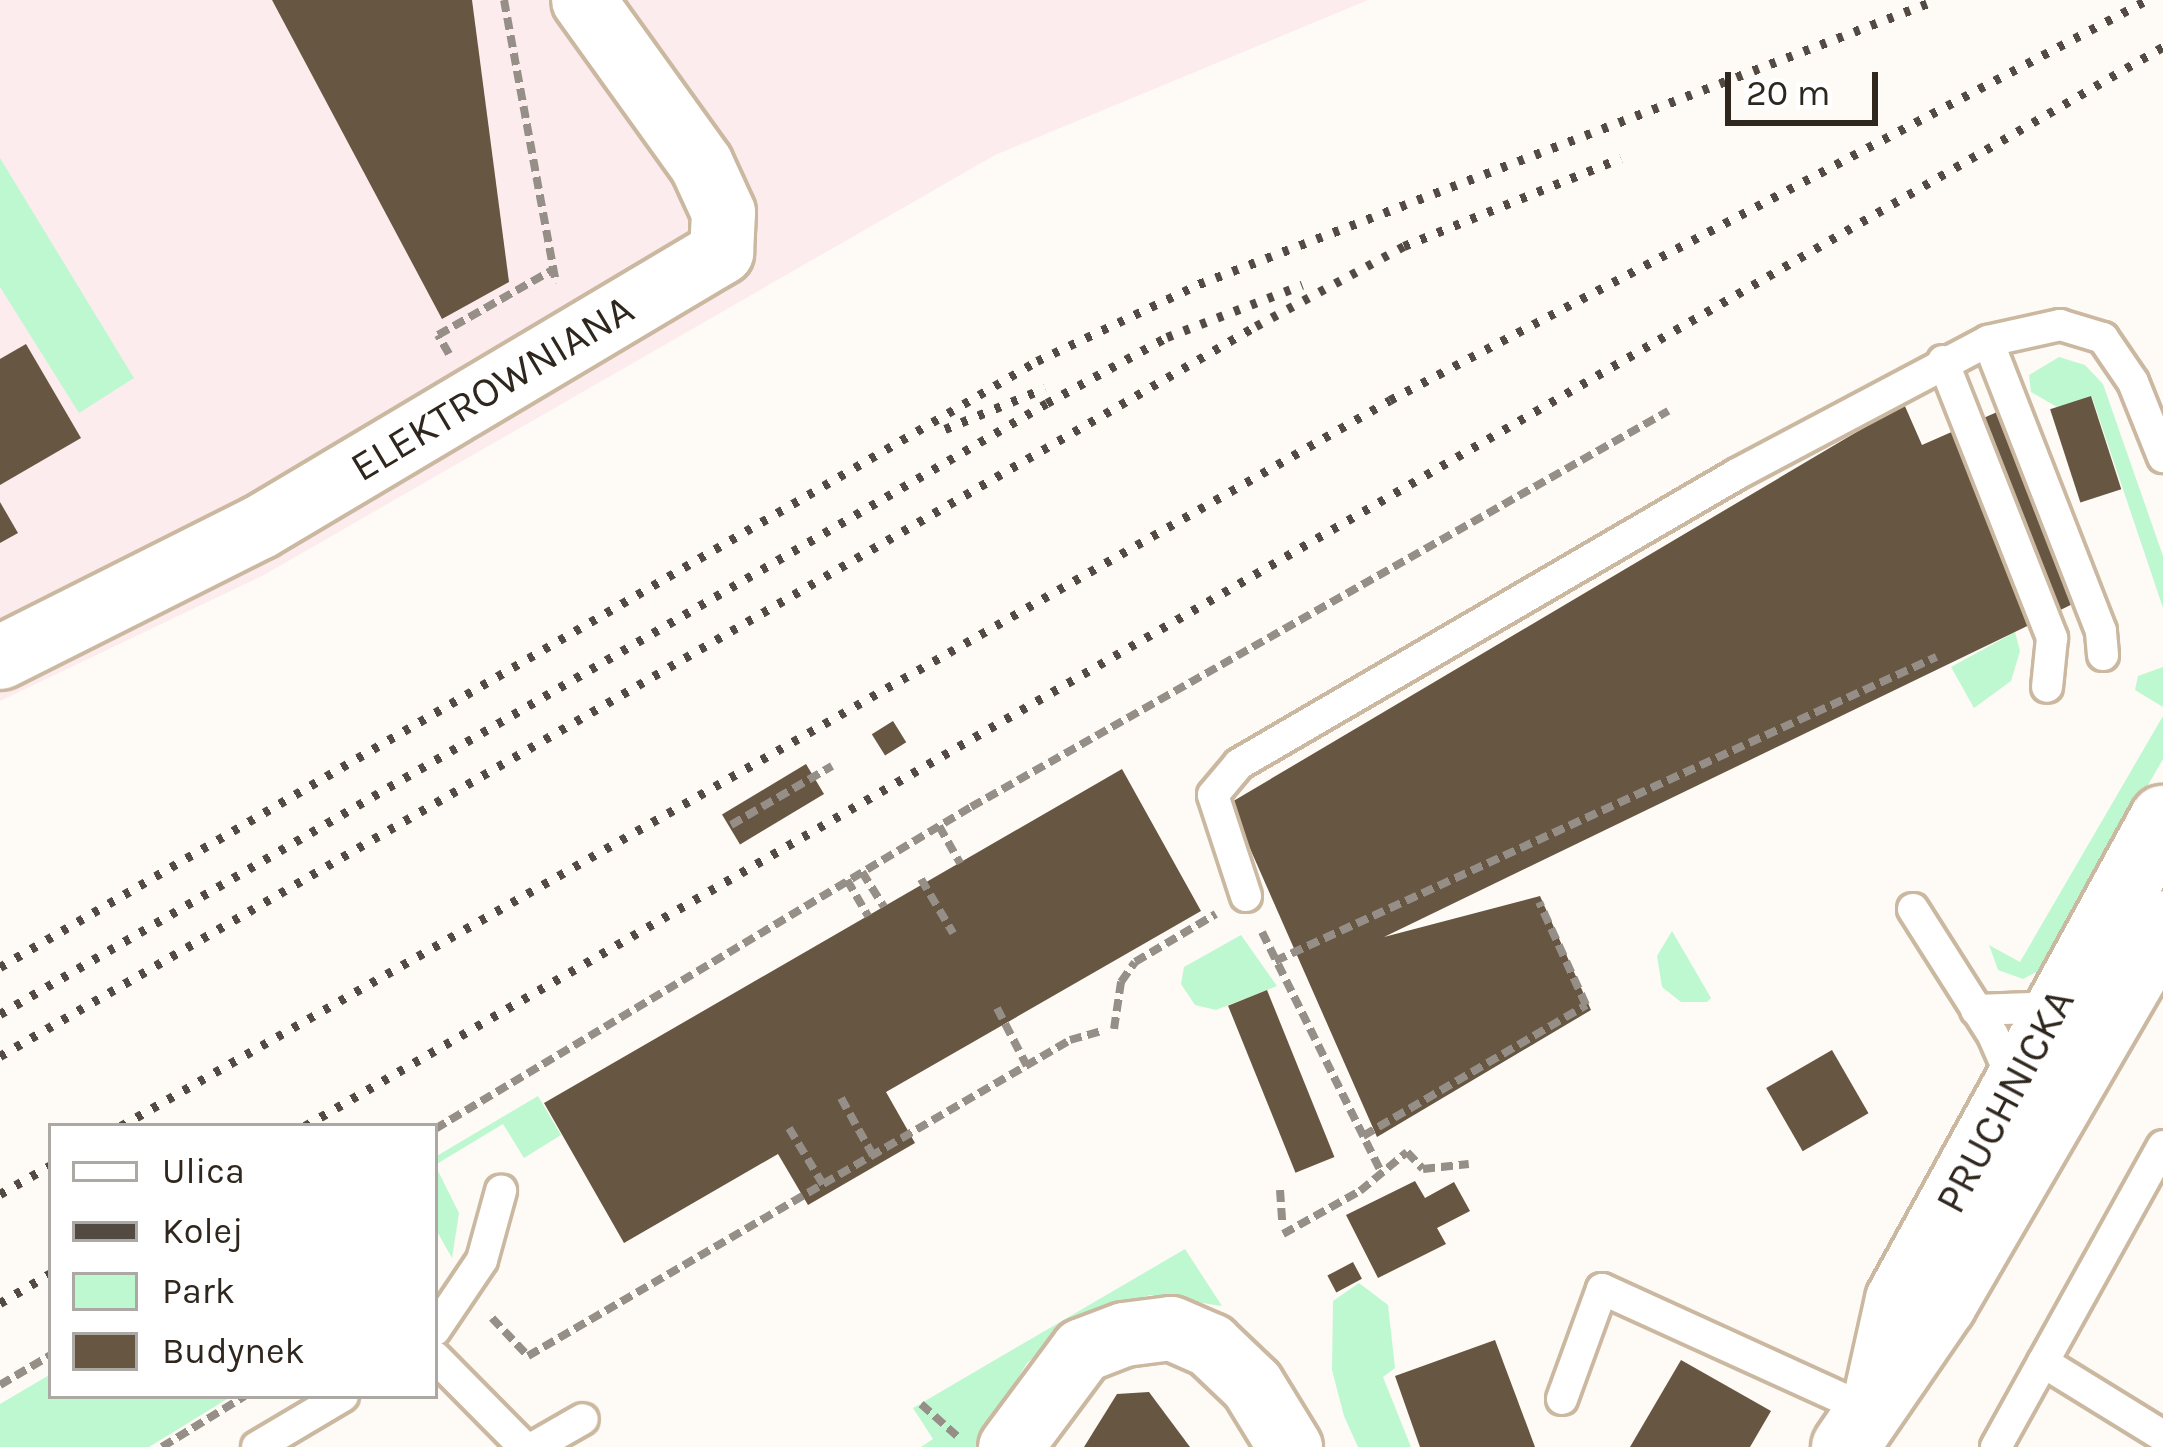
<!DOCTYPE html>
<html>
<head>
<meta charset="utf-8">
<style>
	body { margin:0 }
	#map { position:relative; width:2163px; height:1447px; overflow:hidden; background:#fefaf5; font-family:Karla,sans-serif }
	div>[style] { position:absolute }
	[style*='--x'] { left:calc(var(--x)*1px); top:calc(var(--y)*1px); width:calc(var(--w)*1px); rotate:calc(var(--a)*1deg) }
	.commercial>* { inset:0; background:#fdeced }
	.green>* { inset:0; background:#bef8d0 }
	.building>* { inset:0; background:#675641; transform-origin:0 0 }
	.path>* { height:8px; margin-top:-4px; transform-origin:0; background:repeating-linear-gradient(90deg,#958f88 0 12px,transparent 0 18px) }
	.roads { filter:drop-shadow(3px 0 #cbb8a0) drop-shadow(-3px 0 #cbb8a0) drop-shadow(0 3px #cbb8a0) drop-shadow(0 -3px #cbb8a0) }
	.service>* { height:30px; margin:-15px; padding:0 15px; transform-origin:15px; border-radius:15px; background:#fff }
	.minor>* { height:63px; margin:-31.5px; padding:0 31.5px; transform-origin:31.5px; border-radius:31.5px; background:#fff }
	.secondary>* { height:66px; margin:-33px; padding:0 33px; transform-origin:33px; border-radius:33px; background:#fff }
	.rail>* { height:9px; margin-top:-4.5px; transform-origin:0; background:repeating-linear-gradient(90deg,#534b43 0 6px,transparent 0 18px) }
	span { translate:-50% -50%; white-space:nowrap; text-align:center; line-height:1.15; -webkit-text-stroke:12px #fff; paint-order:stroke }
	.street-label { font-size:42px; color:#2f271e }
	.legend { position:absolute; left:48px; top:1123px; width:390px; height:276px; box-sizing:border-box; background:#fff; border:3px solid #aca9a5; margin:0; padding:15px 21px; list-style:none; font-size:36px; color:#2f271e }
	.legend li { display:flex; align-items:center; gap:24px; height:60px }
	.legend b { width:60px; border:3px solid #aca9a5 }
	.scale { position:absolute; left:1725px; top:72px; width:153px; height:54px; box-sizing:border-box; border:6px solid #2f271e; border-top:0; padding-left:15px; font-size:36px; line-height:42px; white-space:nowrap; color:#2f271e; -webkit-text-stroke:9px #fff; paint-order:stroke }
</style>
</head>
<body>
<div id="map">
	<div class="commercial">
		<div style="clip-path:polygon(0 0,1368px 0,995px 155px,262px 576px,0 701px)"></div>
	</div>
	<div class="green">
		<div style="clip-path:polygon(0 158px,134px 378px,79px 413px,0 287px)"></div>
		<div style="clip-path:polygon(2059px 357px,2085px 365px,2103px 384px,2163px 556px,2163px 608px,2092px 397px,2057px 407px,2031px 392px,2029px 375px)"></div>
		<div style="clip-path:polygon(2015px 632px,2020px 651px,2011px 681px,1974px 708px,1951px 667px)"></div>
		<div style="clip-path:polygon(2163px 667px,2163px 707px,2135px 690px,2138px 676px)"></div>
		<div style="clip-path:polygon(2163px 716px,2163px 759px,2042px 969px,2023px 979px,1998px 970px,1989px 945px,2020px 962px)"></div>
		<div style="clip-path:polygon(1672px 931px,1711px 998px,1707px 1002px,1681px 1002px,1662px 987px,1657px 956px)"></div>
		<div style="clip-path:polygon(1241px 935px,1277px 986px,1216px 1010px,1195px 1005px,1181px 984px,1184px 967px)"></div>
		<div style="clip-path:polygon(538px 1096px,561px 1135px,524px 1158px,503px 1124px,435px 1165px,459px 1213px,452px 1258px,435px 1228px,435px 1157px)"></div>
		<div style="clip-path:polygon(1185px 1249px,1222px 1306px,1150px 1295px,1082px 1315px,1027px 1363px,976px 1447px,921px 1447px,933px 1439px,913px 1408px)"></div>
		<div style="clip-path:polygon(1359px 1283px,1388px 1305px,1395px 1368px,1383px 1377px,1411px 1447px,1358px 1447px,1344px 1416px,1332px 1370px,1333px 1301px)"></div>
		<div style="clip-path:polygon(51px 1374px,51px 1396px,232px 1396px,149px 1447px,0 1447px,0 1404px)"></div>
	</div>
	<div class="building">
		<div style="clip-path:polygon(272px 0,472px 0,509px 282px,442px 319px)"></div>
		<div style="clip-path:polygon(26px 344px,81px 438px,0 485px,0 359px)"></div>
		<div style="left:2091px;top:396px;width:98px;height:43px;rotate:72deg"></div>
		<div style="clip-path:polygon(1904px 404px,1922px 445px,2004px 409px,2085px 598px,1384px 937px,1540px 896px,1591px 1010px,1377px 1137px,1230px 803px)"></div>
		<div style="clip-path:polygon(0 502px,18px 533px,0 543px)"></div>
		<div style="left:893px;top:721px;width:25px;height:25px;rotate:58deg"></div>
		<div style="left:806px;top:764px;width:35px;height:98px;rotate:59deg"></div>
		<div style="clip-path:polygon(1122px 769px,1201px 911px,886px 1092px,915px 1143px,808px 1205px,778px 1154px,624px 1243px,544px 1103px)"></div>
		<div style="left:1267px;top:990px;width:180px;height:42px;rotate:68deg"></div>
		<div style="left:1832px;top:1050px;width:73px;height:76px;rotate:60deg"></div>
		<div style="clip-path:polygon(1415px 1181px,1425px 1198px,1454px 1182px,1470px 1211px,1437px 1228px,1446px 1244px,1378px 1278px,1346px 1215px)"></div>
		<div style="left:1353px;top:1262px;width:19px;height:29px;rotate:62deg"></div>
		<div style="clip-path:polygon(1495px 1340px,1535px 1447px,1420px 1447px,1395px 1376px)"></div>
		<div style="clip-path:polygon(1681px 1360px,1771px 1411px,1750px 1447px,1630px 1447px)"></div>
		<div style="clip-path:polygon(1149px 1392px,1190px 1447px,1084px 1447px,1117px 1394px)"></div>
	</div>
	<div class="path">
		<div style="--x:504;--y:0;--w:288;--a:79.6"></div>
		<div style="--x:449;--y:354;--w:22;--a:-120"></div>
		<div style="--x:438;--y:335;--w:133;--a:-29.6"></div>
		<div style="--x:731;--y:825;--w:117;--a:-30.3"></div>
		<div style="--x:939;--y:826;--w:43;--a:60.4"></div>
		<div style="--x:862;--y:872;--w:41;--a:57.8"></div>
		<div style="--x:921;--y:879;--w:63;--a:59.3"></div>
		<div style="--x:847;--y:880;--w:42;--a:59.7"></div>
		<div style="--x:1262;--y:932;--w:266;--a:63.6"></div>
		<div style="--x:1275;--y:961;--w:728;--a:-24.7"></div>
		<div style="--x:997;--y:1008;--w:65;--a:62.7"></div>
		<div style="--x:1114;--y:1029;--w:48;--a:-81.5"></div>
		<div style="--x:1121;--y:982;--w:24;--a:-55"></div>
		<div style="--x:1135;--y:962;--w:94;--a:-30.7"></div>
		<div style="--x:841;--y:1098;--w:70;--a:60.9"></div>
		<div style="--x:789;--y:1128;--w:68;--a:58.9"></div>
		<div style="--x:435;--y:1129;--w:625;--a:-31"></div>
		<div style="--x:971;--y:807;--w:802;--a:-29.6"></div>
		<div style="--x:1363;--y:1136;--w:259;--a:-30.4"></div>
		<div style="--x:1586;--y:1005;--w:113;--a:-114.5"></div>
		<div style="--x:1280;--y:1190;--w:31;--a:86"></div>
		<div style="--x:1283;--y:1234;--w:88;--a:-29.2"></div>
		<div style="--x:1360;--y:1191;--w:61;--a:-39.7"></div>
		<div style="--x:1407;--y:1152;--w:23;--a:47"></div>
		<div style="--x:1423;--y:1169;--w:46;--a:-6.2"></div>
		<div style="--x:492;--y:1318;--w:52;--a:46.5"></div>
		<div style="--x:528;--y:1356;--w:627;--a:-30.24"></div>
		<div style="--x:1070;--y:1040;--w:35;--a:-16"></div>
		<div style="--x:0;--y:1385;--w:59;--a:-30.5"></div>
		<div style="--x:921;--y:1404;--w:48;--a:41.6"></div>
		<div style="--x:162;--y:1447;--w:97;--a:-31.6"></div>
	</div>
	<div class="roads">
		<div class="service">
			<div style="--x:1943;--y:361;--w:298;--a:68.5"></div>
			<div style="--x:2052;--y:638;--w:49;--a:95.8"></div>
			<div style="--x:2103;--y:655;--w:24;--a:-95"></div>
			<div style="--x:2101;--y:631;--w:311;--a:-111.3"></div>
			<div style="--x:1988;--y:341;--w:74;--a:-12.5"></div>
			<div style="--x:2060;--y:325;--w:45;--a:16.8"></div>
			<div style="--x:2103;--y:338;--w:53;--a:55.7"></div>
			<div style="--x:2133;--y:382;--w:81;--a:68.2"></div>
			<div style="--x:1246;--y:896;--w:106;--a:-108.1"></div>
			<div style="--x:1213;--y:795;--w:40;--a:-50"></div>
			<div style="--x:1239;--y:764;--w:576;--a:-30.21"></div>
			<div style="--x:1737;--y:474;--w:284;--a:-27.9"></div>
			<div style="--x:1913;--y:909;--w:149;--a:57.6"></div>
			<div style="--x:1993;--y:1035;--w:50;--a:66.5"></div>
			<div style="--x:1976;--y:1010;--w:83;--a:-2.1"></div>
			<div style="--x:435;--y:1330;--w:84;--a:-56.1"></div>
			<div style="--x:482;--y:1260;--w:72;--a:-74.6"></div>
			<div style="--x:435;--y:1357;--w:127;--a:45.3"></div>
			<div style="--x:2043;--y:1362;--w:141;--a:31.7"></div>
			<div style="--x:1562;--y:1399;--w:117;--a:-70"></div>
			<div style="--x:1602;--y:1289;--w:291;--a:24.5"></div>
			<div style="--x:257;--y:1447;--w:100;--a:-30.7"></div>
			<div style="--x:534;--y:1447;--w:56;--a:-29.7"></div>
			<div style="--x:1996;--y:1447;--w:344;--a:-61"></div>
		</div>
		<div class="minor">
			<div style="--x:0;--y:657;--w:290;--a:-26.7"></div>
			<div style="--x:259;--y:527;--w:538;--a:-30.76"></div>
			<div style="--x:721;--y:252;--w:40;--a:-87.1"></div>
			<div style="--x:723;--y:212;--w:53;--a:-114.6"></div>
			<div style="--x:701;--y:164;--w:202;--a:-125.7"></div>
			<div style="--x:1010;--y:1447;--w:121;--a:-53.4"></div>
			<div style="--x:1082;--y:1350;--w:45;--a:-20.9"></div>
			<div style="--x:1124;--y:1334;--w:47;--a:-7.3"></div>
			<div style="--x:1171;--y:1328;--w:43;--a:23.6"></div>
			<div style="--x:1210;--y:1345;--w:58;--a:43.6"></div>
			<div style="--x:1252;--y:1385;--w:73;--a:58.5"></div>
		</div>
		<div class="secondary">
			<div style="--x:1878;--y:1394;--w:96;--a:-77.4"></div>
			<div style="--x:1899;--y:1300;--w:549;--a:-61.24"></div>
			<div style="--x:1845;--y:1447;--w:173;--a:-55.6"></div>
			<div style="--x:1943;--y:1304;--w:439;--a:-59.9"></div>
		</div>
	</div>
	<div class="rail">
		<div style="--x:945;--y:429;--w:108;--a:-22.3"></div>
		<div style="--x:0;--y:967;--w:1201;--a:-30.3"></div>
		<div style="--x:1037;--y:361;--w:179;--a:-25.4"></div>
		<div style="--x:1199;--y:284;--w:790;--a:-21.07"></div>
		<div style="--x:0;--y:1014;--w:1212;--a:-30.27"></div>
		<div style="--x:1047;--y:403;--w:137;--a:-28.8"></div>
		<div style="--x:1167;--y:337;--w:145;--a:-21.1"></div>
		<div style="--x:0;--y:1056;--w:1453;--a:-30.17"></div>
		<div style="--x:1256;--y:326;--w:168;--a:-28.4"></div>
		<div style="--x:1404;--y:246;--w:234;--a:-22.1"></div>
		<div style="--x:121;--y:1126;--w:1462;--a:-29.77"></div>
		<div style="--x:1390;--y:400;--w:856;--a:-27.85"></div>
		<div style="--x:305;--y:1126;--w:2149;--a:-30.15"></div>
		<div style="--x:0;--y:1194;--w:59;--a:-29.6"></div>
		<div style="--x:0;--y:1303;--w:59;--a:-30.5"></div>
	</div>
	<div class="street-label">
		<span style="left:492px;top:388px;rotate:-31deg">ELEKTROWNIANA</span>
		<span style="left:2005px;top:1101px;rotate:-62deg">PRUCHNICKA</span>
	</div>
	<ul class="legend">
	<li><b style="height:15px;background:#fff"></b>Ulica</li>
	<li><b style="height:15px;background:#534b43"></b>Kolej</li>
	<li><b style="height:33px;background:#bef8d0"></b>Park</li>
	<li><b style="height:33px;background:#675641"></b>Budynek</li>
	</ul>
	<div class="scale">20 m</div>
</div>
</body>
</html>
